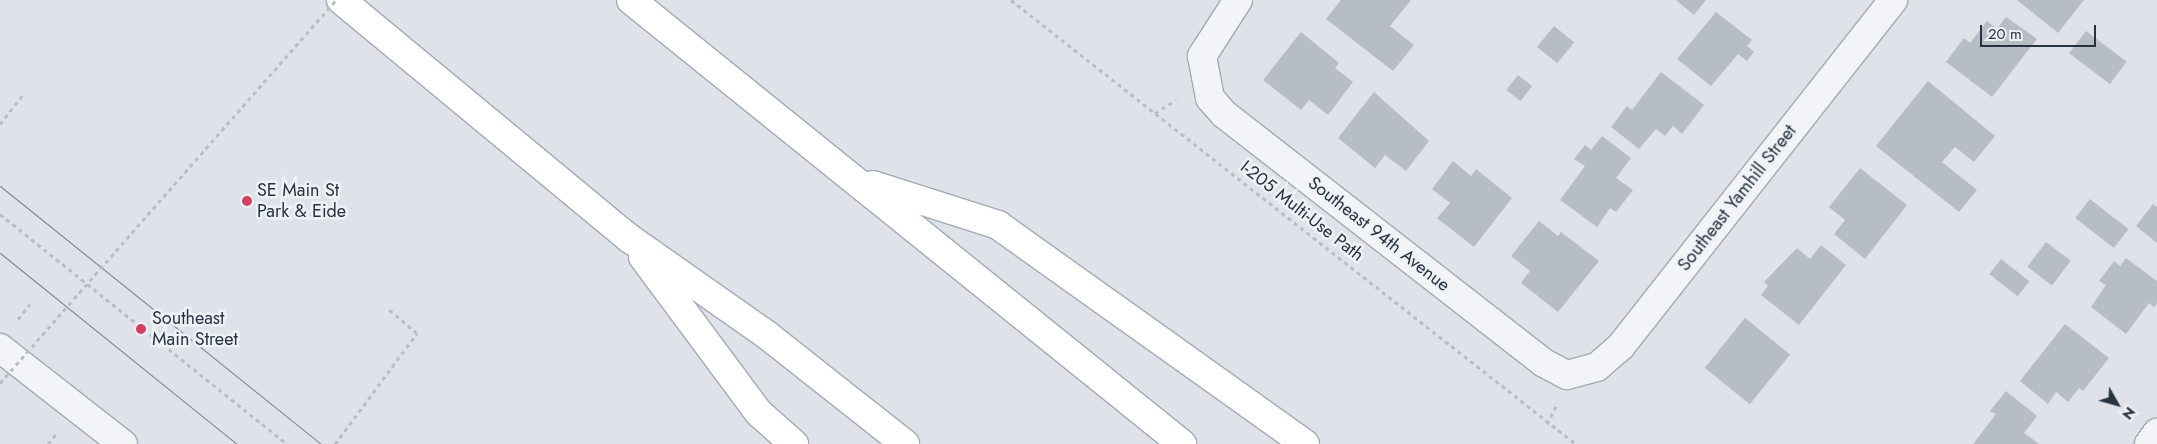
<!DOCTYPE html>
<html>
<head>
<meta charset="utf-8">
<style>
	body { margin:0 }
	#map { position:relative; width:2157px; height:444px; overflow:hidden; background:#dfe3e9; font-family:Jost,sans-serif }
	div>[style] { position:absolute }
	[style*='--x'] { left:calc(var(--x)*1px); top:calc(var(--y)*1px); width:calc(var(--w)*1px); rotate:calc(var(--a)*1deg) }
	.building>* { inset:0; background:#b6bdc5; transform-origin:0 0 }
	.path>* { height:3px; margin-top:-1.5px; transform-origin:0; background:repeating-linear-gradient(90deg,#b9bec4 0 4px,transparent 0 8px) }
	.roads { filter:drop-shadow(1px 0 #a4aab3) drop-shadow(-1px 0 #a4aab3) drop-shadow(0 1px #a4aab3) drop-shadow(0 -1px #a4aab3) }
	.minor>* { height:28px; margin:-14px; padding:0 14px; transform-origin:14px; border-radius:14px; background:#f2f4f7 }
	.highway>* { height:28px; margin:-14px; padding:0 14px; transform-origin:14px; border-radius:14px; background:#fff }
	.tram>* { height:1px; margin:-0.5px; padding:0 0.5px; transform-origin:0.5px; border-radius:0.5px; background:#788492 }
	.path-bridge>* { height:3px; margin-top:-1.5px; transform-origin:0; background:repeating-linear-gradient(90deg,#b9bec4 0 4px,transparent 0 8px) }
	.dots>* { width:14px; height:14px; translate:-50% -50%; box-sizing:border-box; border:2px solid #eef2f6; border-radius:50% }
	span { translate:-50% -50%; white-space:nowrap; text-align:center; line-height:1.15; -webkit-text-stroke:5px #eef2f6; paint-order:stroke }
	.poi-label { font-size:18px; color:#273240 }
	.left { translate:0 -50%; text-align:left }
	.street-label { font-size:18px; color:#273240 }
	.north { position:absolute; left:2092px; top:379px; width:50px; height:50px; -webkit-text-stroke:4px #eef2f6; paint-order:stroke; rotate:128deg; font-size:14px; font-weight:700; line-height:20px; text-align:center; color:#273240 }
	.north::after { content:''; display:block; margin:auto; width:18px; height:22px; background:#273240; clip-path:polygon(50% 0,100% 100%,50% 72%,0 100%) }
	.scale { position:absolute; left:1980px; top:25px; width:116px; height:22px; box-sizing:border-box; border:2px solid #273240; border-top:0; padding-left:6px; font-size:15px; line-height:18px; white-space:nowrap; color:#273240; -webkit-text-stroke:4px #eef2f6; paint-order:stroke }
</style>
</head>
<body>
<div id="map">
	<div class="building">
		<div style="clip-path:polygon(1341px 0,1411px 0,1390px 26px,1414px 45px,1393px 71px,1326px 19px)"></div>
		<div style="clip-path:polygon(1676px 0,1706px 0,1694px 15px)"></div>
		<div style="clip-path:polygon(2017px 0,2084px 0,2058px 33px)"></div>
		<div style="clip-path:polygon(1716px 12px,1752px 40px,1747px 46px,1754px 52px,1747px 61px,1738px 54px,1711px 86px,1677px 59px)"></div>
		<div style="clip-path:polygon(2006px 17px,2037px 39px,1992px 97px,1946px 62px,1964px 38px,1970px 43px,1987px 21px,1997px 29px)"></div>
		<div style="left:1554px;top:26px;width:26px;height:27px;rotate:39deg"></div>
		<div style="left:2086px;top:31px;width:51px;height:28px;rotate:37deg"></div>
		<div style="clip-path:polygon(1301px 32px,1339px 63px,1335px 68px,1353px 82px,1328px 115px,1309px 100px,1301px 110px,1263px 80px)"></div>
		<div style="clip-path:polygon(1661px 72px,1704px 105px,1682px 134px,1673px 126px,1665px 136px,1656px 129px,1639px 149px,1611px 127px,1627px 106px,1632px 110px)"></div>
		<div style="left:1518px;top:75px;width:18px;height:19px;rotate:38deg"></div>
		<div style="clip-path:polygon(1928px 81px,1995px 136px,1974px 162px,1955px 147px,1942px 162px,1977px 190px,1959px 212px,1876px 146px)"></div>
		<div style="clip-path:polygon(1374px 92px,1429px 141px,1406px 171px,1385px 155px,1375px 168px,1338px 138px)"></div>
		<div style="clip-path:polygon(1602px 136px,1631px 158px,1616px 178px,1633px 190px,1616px 212px,1610px 208px,1597px 227px,1560px 200px,1585px 166px,1574px 159px,1585px 145px,1591px 150px)"></div>
		<div style="clip-path:polygon(1453px 161px,1471px 176px,1476px 169px,1512px 198px,1474px 247px,1437px 218px,1450px 203px,1432px 189px)"></div>
		<div style="clip-path:polygon(1860px 168px,1907px 205px,1865px 259px,1834px 234px,1845px 220px,1829px 207px)"></div>
		<div style="left:2090px;top:199px;width:49px;height:24px;rotate:38deg"></div>
		<div style="clip-path:polygon(2153px 204px,2157px 207px,2157px 243px,2136px 226px)"></div>
		<div style="clip-path:polygon(1539px 221px,1558px 236px,1561px 232px,1599px 261px,1558px 312px,1521px 283px,1530px 271px,1511px 256px)"></div>
		<div style="left:2046px;top:242px;width:31px;height:31px;rotate:37deg"></div>
		<div style="clip-path:polygon(1821px 245px,1846px 265px,1799px 325px,1761px 295px,1768px 286px,1764px 282px,1797px 248px,1810px 259px)"></div>
		<div style="clip-path:polygon(2126px 258px,2157px 281px,2157px 303px,2154px 307px,2149px 303px,2126px 334px,2091px 307px,2106px 285px,2099px 281px,2114px 261px,2120px 266px)"></div>
		<div style="left:2001px;top:259px;width:36px;height:19px;rotate:38deg"></div>
		<div style="left:1745px;top:318px;width:58px;height:64px;rotate:39deg"></div>
		<div style="clip-path:polygon(2065px 324px,2109px 358px,2083px 391px,2079px 388px,2068px 402px,2056px 392px,2048px 404px,2020px 381px)"></div>
		<div style="clip-path:polygon(2006px 391px,2037px 416px,2024px 433px,2039px 444px,1973px 444px,1996px 414px,1990px 411px)"></div>
	</div>
	<div class="path">
		<div style="--x:1011;--y:0;--w:719;--a:38.16"></div>
		<div style="--x:1155;--y:113;--w:25;--a:-32"></div>
		<div style="--x:0;--y:124;--w:36;--a:-52"></div>
		<div style="--x:0;--y:214;--w:368;--a:38.7"></div>
		<div style="--x:18;--y:319;--w:19;--a:-51"></div>
		<div style="--x:1547;--y:424;--w:20;--a:-63"></div>
		<div style="--x:48;--y:444;--w:13;--a:-51"></div>
		<div style="--x:335;--y:444;--w:138;--a:-53.5"></div>
		<div style="--x:417;--y:333;--w:39;--a:-140"></div>
	</div>
	<div class="roads">
		<div class="minor">
			<div style="--x:1238;--y:0;--w:67;--a:122.7"></div>
			<div style="--x:1202;--y:56;--w:43;--a:79.2"></div>
			<div style="--x:1210;--y:98;--w:21;--a:49"></div>
			<div style="--x:1224;--y:114;--w:405;--a:37.9"></div>
			<div style="--x:1544;--y:363;--w:26;--a:28"></div>
			<div style="--x:1567;--y:375;--w:31;--a:-15"></div>
			<div style="--x:1597;--y:367;--w:32;--a:-41"></div>
			<div style="--x:1621;--y:346;--w:440;--a:-51.8"></div>
			<div style="--x:0;--y:348;--w:156;--a:38"></div>
			<div style="--x:2149;--y:444;--w:14;--a:-54"></div>
		</div>
		<div class="highway">
			<div style="--x:341;--y:0;--w:374;--a:39.6"></div>
			<div style="--x:629;--y:238;--w:169;--a:35.1"></div>
			<div style="--x:767;--y:335;--w:176;--a:38.3"></div>
			<div style="--x:631;--y:0;--w:708;--a:38.86"></div>
			<div style="--x:873;--y:185;--w:131;--a:17.7"></div>
			<div style="--x:998;--y:225;--w:377;--a:35.5"></div>
			<div style="--x:643;--y:257;--w:194;--a:53.4"></div>
			<div style="--x:759;--y:413;--w:47;--a:41.5"></div>
		</div>
	</div>
	<div class="tram">
		<div style="--x:0;--y:186;--w:412;--a:38.8"></div>
		<div style="--x:0;--y:253;--w:304;--a:38.9"></div>
	</div>
	<div class="path-bridge">
		<div style="--x:0;--y:383;--w:509;--a:-48.74"></div>
	</div>
	<div class="dots">
		<div style="left:247px;top:201px;background:#d14061"></div>
		<div style="left:141px;top:329px;background:#d14061"></div>
	</div>
	<div class="poi-label">
		<span class="left" style="left:257px;top:201px">SE Main St<br>Park &amp; Eide</span>
		<span class="left" style="left:152px;top:329px">Southeast<br>Main Street</span>
	</div>
	<div class="street-label">
		<span style="left:1737px;top:198px;rotate:-52deg">Southeast Yamhill Street</span>
		<span style="left:1302px;top:211px;rotate:38deg">I-205 Multi-Use Path</span>
		<span style="left:1379px;top:234px;rotate:38deg">Southeast 94th Avenue</span>
	</div>
	<div class="north">N</div>
	<div class="scale">20 m</div>
</div>
</body>
</html>
